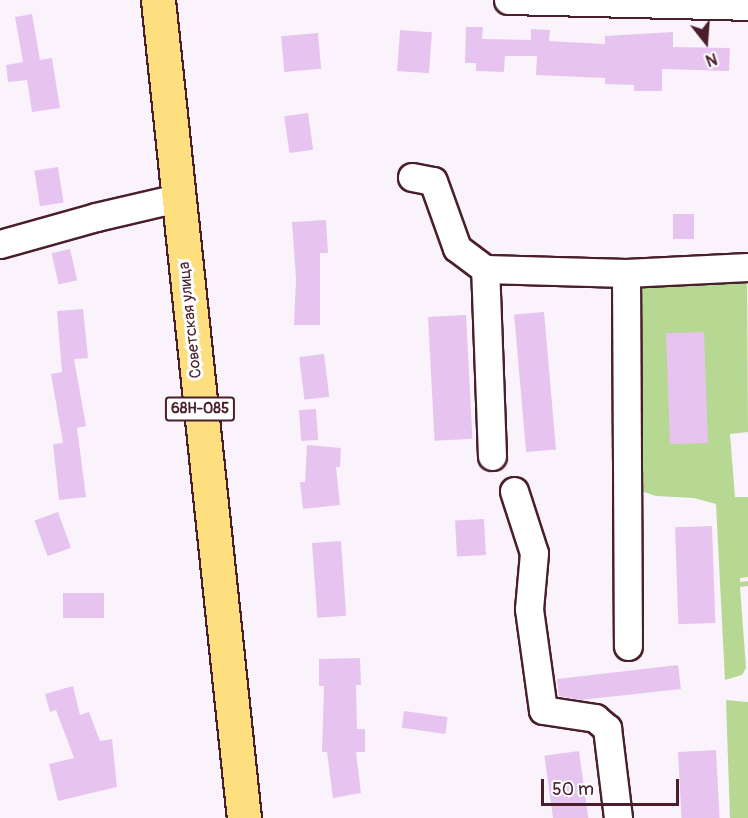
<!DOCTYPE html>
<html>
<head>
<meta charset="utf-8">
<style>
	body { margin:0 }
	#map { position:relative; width:748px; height:818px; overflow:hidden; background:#faf3fc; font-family:Pangolin,sans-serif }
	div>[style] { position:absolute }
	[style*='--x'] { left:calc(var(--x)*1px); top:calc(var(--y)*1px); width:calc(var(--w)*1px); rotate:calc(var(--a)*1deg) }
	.green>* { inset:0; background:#b6d892 }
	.building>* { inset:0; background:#e7c4f0; transform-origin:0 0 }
	.roads { filter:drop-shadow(2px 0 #4a1f2b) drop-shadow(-2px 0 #4a1f2b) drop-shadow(0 2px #4a1f2b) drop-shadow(0 -2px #4a1f2b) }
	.minor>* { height:27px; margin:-13.5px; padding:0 13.5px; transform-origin:13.5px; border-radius:13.5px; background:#fff }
	.major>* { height:33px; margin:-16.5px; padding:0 16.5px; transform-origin:16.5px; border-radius:16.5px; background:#fddf80 }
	span { translate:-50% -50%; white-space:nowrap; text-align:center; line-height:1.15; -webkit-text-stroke:6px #fff; paint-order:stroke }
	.shield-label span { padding:2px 4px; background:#fff; border:2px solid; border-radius:4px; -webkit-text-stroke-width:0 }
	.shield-label { font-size:15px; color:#4a1f2b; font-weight:700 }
	.street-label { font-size:16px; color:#4a1f2b }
	.north { position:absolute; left:676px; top:12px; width:60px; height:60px; -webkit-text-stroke:4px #fff; paint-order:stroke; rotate:163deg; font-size:16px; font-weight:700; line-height:24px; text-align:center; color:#4a1f2b }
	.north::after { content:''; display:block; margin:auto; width:21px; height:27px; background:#4a1f2b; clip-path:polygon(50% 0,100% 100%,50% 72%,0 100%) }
	.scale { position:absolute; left:541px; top:779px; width:138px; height:27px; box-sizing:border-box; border:3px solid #4a1f2b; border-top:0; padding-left:8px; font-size:18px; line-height:21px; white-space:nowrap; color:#4a1f2b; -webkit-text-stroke:4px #fff; paint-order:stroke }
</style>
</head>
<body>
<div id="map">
	<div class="green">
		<div style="clip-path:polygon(747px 270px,748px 432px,730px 434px,735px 497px,748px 497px,748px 577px,740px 578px,740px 582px,748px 581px,748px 586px,740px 587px,746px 668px,742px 675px,725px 680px,716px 504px,694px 498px,656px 496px,635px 489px,633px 278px)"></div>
		<div style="clip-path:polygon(726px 700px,748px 702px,748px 818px,730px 818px)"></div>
	</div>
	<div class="building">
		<div style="clip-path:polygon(32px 14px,40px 60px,52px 58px,60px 108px,32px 112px,27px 80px,8px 82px,6px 65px,23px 62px,15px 17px)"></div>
		<div style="clip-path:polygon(466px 27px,483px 27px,482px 39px,531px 40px,531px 29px,550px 30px,549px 41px,605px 44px,605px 36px,673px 32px,673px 47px,730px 48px,729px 71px,662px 69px,662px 91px,634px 91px,634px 85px,605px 84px,605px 78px,536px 75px,537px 56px,505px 56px,504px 72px,476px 71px,476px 63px,465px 63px)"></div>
		<div style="left:400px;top:30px;width:32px;height:41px;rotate:4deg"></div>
		<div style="left:318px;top:33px;width:36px;height:37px;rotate:85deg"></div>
		<div style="left:308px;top:113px;width:37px;height:24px;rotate:82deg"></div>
		<div style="left:58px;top:167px;width:36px;height:24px;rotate:81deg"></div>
		<div style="left:673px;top:214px;width:21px;height:25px"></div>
		<div style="clip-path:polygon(326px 220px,328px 253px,320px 253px,320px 325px,294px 325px,296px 279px,292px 222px)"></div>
		<div style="left:70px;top:249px;width:32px;height:19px;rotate:77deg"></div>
		<div style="clip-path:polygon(83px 309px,88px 358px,74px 359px,86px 426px,77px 428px,86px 497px,59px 500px,53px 444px,63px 443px,51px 374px,62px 372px,57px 311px)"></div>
		<div style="left:544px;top:312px;width:138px;height:30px;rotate:85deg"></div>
		<div style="left:466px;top:315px;width:124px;height:38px;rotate:87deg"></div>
		<div style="left:704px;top:332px;width:111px;height:38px;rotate:88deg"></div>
		<div style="left:324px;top:354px;width:43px;height:25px;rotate:83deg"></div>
		<div style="left:316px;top:409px;width:31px;height:17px;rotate:86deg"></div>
		<div style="clip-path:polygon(307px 445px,341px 448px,340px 467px,336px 467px,340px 505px,303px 509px,300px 482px,305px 482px)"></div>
		<div style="left:58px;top:512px;width:38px;height:25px;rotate:70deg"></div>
		<div style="left:484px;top:519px;width:36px;height:29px;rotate:87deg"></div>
		<div style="left:712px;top:526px;width:97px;height:37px;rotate:88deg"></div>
		<div style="left:341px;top:541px;width:75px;height:29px;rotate:86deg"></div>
		<div style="left:63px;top:593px;width:41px;height:25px"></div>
		<div style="clip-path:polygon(360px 658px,361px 685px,356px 685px,357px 729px,365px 729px,365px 752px,356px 752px,361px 793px,333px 798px,327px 752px,322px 752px,324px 686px,319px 686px,319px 659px)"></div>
		<div style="clip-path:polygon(678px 665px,681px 689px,581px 700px,559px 696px,557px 679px)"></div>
		<div style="clip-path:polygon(73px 686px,80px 715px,89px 712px,100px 741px,112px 739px,117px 787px,58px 801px,49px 764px,74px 758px,56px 710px,50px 712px,45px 694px)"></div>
		<div style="left:404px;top:711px;width:44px;height:17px;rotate:8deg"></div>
		<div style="left:716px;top:750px;width:68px;height:38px;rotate:87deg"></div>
		<div style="left:579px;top:751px;width:68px;height:35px;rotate:82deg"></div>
	</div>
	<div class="roads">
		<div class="minor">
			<div style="--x:508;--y:0;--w:240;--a:1.4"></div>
			<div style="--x:412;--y:177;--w:21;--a:11"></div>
			<div style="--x:433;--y:181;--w:71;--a:70.3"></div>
			<div style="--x:457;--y:248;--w:35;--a:37"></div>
			<div style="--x:0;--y:244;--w:100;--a:-15.7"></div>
			<div style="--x:96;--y:217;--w:83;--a:-13.2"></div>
			<div style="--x:626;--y:273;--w:373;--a:89.7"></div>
			<div style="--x:492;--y:456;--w:187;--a:-92.1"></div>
			<div style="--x:485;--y:269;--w:141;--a:1.6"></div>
			<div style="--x:626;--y:273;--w:122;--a:-2.8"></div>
			<div style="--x:514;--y:491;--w:65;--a:72.1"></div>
			<div style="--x:534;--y:553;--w:56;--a:95.1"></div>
			<div style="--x:529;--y:609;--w:102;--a:82.1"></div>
			<div style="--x:543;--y:710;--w:53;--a:8.7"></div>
			<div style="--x:595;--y:718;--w:16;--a:40"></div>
			<div style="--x:607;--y:728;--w:91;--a:83"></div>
		</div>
		<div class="major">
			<div style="--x:158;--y:0;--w:823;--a:84"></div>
		</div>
	</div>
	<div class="shield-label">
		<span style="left:200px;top:409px">68Н-085</span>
	</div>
	<div class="street-label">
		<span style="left:190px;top:320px;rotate:-96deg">Советская улица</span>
	</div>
	<div class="north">N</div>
	<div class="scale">50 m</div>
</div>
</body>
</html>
